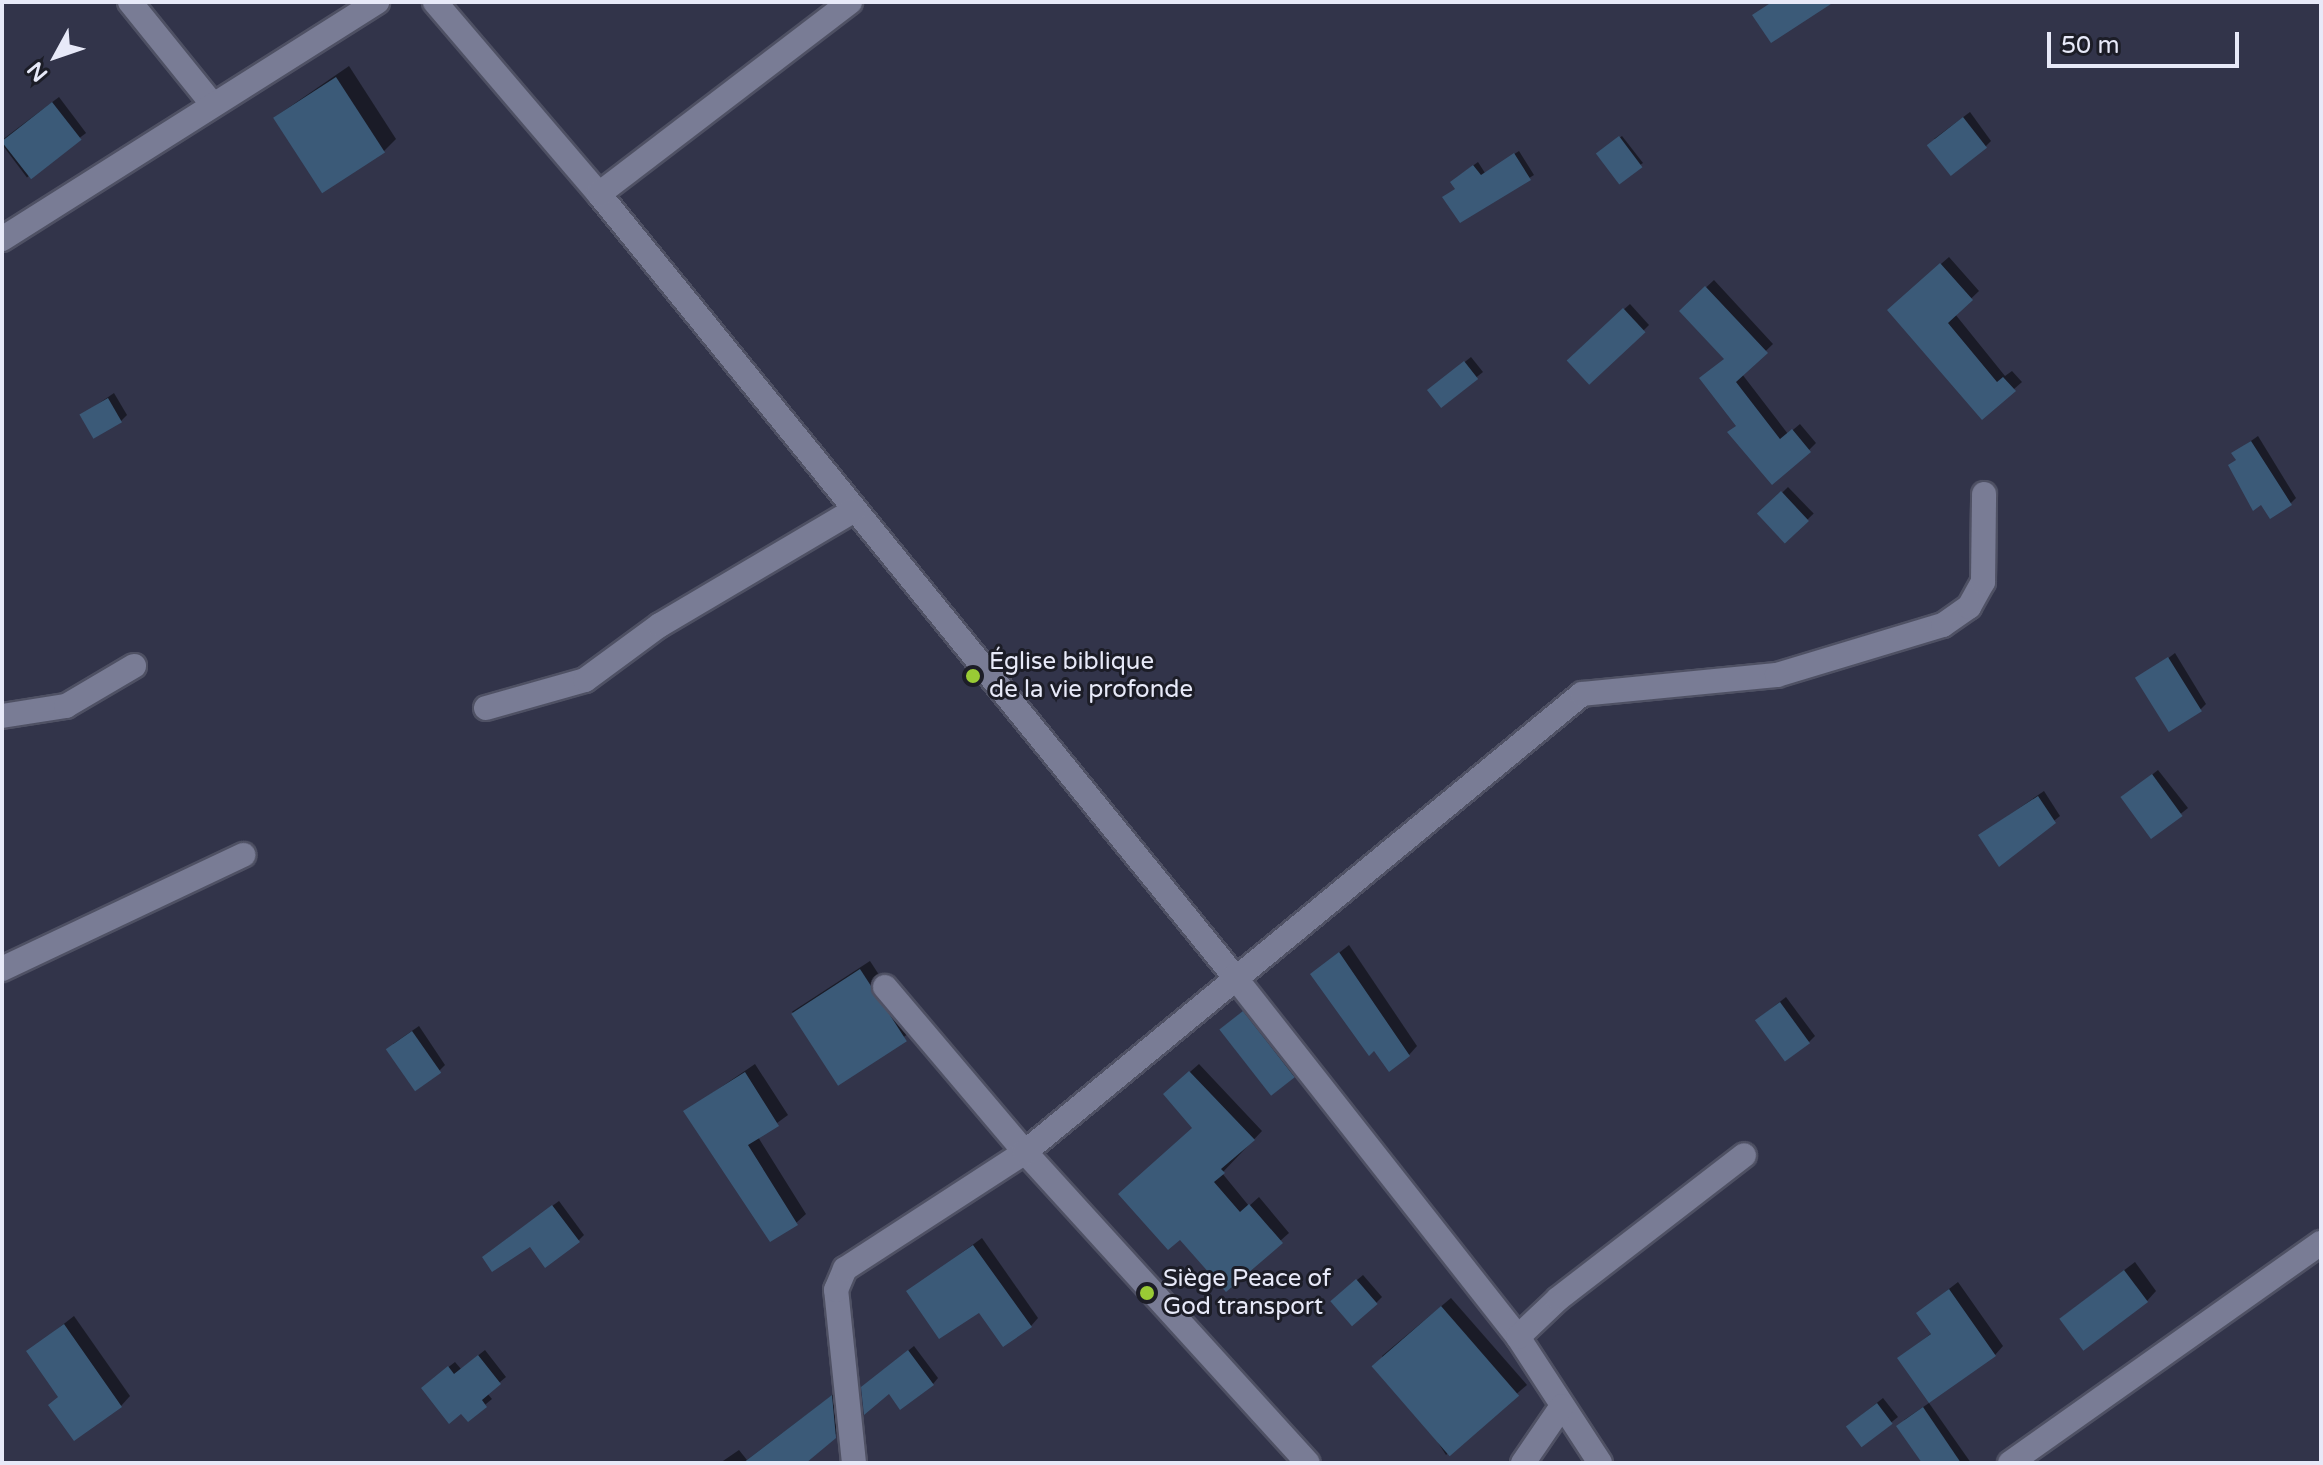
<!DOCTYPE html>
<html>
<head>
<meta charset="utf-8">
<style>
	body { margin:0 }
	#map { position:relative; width:2323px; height:1465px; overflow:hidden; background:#32344a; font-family:"Varela Round",sans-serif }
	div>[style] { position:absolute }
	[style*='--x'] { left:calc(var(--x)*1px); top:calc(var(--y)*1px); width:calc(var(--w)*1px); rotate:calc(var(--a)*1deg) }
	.shadow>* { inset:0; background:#0007; transform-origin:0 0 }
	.building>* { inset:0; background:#3b5a78; transform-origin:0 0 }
	.roads { filter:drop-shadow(2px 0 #4f5164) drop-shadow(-2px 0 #4f5164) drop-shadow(0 2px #4f5164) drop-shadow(0 -2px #4f5164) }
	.minor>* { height:24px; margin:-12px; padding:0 12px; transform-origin:12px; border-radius:12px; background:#797c95 }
	.dots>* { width:22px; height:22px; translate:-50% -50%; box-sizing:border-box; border:4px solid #1c1d27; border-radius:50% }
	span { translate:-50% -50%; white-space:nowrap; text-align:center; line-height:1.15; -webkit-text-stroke:6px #1c1d27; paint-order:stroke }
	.poi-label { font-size:24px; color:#e7e9f8 }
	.left { translate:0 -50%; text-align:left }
	.frame { position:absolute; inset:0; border:4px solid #e7e9f8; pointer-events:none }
	.north { position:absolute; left:16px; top:16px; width:80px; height:80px; -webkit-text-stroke:6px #1c1d27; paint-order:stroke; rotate:230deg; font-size:22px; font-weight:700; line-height:32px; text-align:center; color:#e7e9f8 }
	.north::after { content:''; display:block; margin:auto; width:28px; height:36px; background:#e7e9f8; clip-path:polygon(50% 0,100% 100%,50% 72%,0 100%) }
	.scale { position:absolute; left:2047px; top:32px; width:192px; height:36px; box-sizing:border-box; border:4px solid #e7e9f8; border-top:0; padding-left:10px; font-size:24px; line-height:28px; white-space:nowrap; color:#e7e9f8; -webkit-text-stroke:6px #1c1d27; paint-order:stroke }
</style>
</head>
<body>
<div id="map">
	<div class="shadow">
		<div style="clip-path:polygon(349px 66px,396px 139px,383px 152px,275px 117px)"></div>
		<div style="left:59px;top:97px;width:45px;height:74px;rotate:53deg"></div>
		<div style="clip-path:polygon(1970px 112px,1991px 141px,1985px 147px,1934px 139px)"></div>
		<div style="clip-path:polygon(1622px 136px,1643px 163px,1640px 165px,1598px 154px)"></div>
		<div style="clip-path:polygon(1519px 151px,1534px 175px,1460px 221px,1456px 178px,1478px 162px,1485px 173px)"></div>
		<div style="clip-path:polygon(1949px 257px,1979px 291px,1955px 314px,2005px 376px,2012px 371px,2022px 382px,1982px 417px,1897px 302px)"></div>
		<div style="clip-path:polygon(1714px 280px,1773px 344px,1742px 374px,1788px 434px,1800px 424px,1816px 443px,1809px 450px,1738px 425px,1726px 358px,1681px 311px)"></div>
		<div style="clip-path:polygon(1630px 304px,1649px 325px,1643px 331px,1574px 354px)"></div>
		<div style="clip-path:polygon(1471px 357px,1483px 372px,1441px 405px,1436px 385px)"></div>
		<div style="clip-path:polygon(114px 393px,127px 415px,121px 421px,82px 415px)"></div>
		<div style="clip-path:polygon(2258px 436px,2296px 498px,2290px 504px,2234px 453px)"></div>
		<div style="left:1788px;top:487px;width:37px;height:40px;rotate:46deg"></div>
		<div style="clip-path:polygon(2175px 653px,2206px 704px,2200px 710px,2145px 676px)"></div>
		<div style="clip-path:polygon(2158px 770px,2188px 808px,2153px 836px,2130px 792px)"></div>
		<div style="clip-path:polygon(2044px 791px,2060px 816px,2000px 864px,1980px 835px)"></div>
		<div style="clip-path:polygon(1349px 945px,1417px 1046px,1409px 1055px,1312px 974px)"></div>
		<div style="left:870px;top:961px;width:82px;height:93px;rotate:57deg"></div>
		<div style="clip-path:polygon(1786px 997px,1815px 1036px,1809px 1042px,1763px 1015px)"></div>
		<div style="clip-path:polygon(1253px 1004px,1303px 1066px,1293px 1076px,1233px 1021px)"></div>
		<div style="clip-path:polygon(419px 1026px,445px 1065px,439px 1071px,393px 1044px)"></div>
		<div style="clip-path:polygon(755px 1064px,788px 1115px,758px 1137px,806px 1214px,796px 1223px,686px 1111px)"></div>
		<div style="clip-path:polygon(1199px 1064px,1262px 1131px,1222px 1173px,1249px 1206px,1259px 1197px,1289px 1233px,1226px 1289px,1194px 1127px,1174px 1086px)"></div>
		<div style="clip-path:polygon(559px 1201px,584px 1235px,579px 1240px,489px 1252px)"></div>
		<div style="clip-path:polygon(982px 1238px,1038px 1318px,1031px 1326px,908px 1292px)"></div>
		<div style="clip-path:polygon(2135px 1262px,2156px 1291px,2147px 1301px,2061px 1318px)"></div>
		<div style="clip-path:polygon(1363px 1275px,1382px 1297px,1376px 1303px,1339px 1295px)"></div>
		<div style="clip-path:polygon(1958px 1282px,2003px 1346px,1995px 1355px,1899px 1358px,1932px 1333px,1918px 1313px)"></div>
		<div style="clip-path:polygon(1451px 1298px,1527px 1385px,1446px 1455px,1382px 1356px)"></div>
		<div style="clip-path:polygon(74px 1316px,130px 1396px,121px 1406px,29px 1351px)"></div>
		<div style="clip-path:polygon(914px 1346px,938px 1378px,933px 1384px,890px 1391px,869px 1382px)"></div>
		<div style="clip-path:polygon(485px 1350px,506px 1377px,487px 1393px,492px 1399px,468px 1419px,429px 1382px,455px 1362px,461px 1369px)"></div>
		<div style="clip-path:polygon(839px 1390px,843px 1428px,802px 1463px,720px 1463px,739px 1450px,747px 1460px)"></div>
		<div style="clip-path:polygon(1883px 1398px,1898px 1417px,1863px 1445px,1854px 1421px)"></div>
		<div style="clip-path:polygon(1929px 1403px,1971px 1463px,1924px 1463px,1904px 1420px)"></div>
	</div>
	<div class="building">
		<div style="clip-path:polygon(1772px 2px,1834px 2px,1771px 43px,1752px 15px)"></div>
		<div style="left:336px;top:77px;width:90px;height:75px;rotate:57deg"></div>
		<div style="left:52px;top:102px;width:48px;height:64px;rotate:52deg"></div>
		<div style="left:1963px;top:117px;width:39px;height:46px;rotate:52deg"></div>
		<div style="left:1619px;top:136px;width:39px;height:29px;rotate:53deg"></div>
		<div style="clip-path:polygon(1514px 153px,1531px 180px,1460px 223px,1442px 197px,1455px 189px,1450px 182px,1473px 165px,1481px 175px)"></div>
		<div style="clip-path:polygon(1940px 263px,1973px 300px,1948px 323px,1997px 382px,2003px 377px,2016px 391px,1982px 420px,1887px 310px)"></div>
		<div style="clip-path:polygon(1705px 286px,1768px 353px,1736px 382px,1780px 439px,1792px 429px,1811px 452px,1772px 485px,1727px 432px,1736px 426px,1699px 378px,1724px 359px,1679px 311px)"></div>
		<div style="left:1623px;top:308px;width:33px;height:77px;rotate:47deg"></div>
		<div style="left:1464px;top:361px;width:23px;height:47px;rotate:52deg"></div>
		<div style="left:108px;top:398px;width:28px;height:33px;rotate:60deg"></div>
		<div style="clip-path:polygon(2251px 441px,2292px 505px,2270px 519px,2261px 505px,2253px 511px,2228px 465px,2236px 460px,2231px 453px)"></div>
		<div style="left:1781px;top:491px;width:41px;height:33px;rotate:47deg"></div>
		<div style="left:2168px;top:657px;width:64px;height:39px;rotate:58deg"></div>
		<div style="left:2152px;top:774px;width:52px;height:39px;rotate:54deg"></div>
		<div style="clip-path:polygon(2038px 796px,2056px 823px,1999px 867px,1978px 835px)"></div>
		<div style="clip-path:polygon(1339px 952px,1410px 1056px,1389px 1072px,1374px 1051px,1369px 1056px,1310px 974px)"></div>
		<div style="left:860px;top:969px;width:86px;height:82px;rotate:57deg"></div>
		<div style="left:1780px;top:1002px;width:51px;height:31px;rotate:54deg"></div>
		<div style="left:1243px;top:1011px;width:84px;height:30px;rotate:52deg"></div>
		<div style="left:412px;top:1031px;width:51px;height:32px;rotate:55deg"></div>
		<div style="clip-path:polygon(1189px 1071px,1255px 1140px,1221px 1169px,1225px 1173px,1214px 1182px,1240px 1212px,1249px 1204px,1283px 1243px,1226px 1292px,1180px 1240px,1168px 1250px,1118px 1194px,1192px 1128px,1163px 1094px)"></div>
		<div style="clip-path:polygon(745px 1072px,779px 1126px,748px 1145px,798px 1225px,770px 1242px,683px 1111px)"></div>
		<div style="clip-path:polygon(552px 1205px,580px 1242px,545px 1268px,530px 1247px,492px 1272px,482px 1257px)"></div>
		<div style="clip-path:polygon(973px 1245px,1032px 1327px,1003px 1347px,979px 1313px,939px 1339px,906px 1291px)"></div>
		<div style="left:2124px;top:1270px;width:40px;height:81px;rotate:53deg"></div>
		<div style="left:1356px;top:1279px;width:33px;height:34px;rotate:49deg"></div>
		<div style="clip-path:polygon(1949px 1289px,1996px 1356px,1929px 1403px,1897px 1358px,1931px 1334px,1916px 1313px)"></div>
		<div style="left:1441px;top:1306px;width:119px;height:92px;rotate:49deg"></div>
		<div style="clip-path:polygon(64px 1324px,122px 1407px,74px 1441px,48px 1405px,58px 1397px,26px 1351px)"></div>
		<div style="clip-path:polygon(908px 1350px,934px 1385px,900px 1410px,889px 1394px,864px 1415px,861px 1387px)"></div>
		<div style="clip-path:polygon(478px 1355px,501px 1384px,482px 1400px,487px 1407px,468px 1422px,461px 1414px,449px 1424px,421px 1388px,448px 1366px,454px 1374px)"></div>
		<div style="clip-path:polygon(832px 1395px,836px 1438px,806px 1463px,743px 1463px)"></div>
		<div style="left:1877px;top:1403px;width:26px;height:39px;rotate:53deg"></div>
		<div style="clip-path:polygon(1923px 1407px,1961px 1463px,1922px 1463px,1896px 1426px)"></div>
	</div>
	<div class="roads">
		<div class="minor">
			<div style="--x:130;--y:2;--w:132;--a:51.1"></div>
			<div style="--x:435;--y:2;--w:253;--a:49.5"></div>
			<div style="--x:599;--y:194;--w:1007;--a:50.92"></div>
			<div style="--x:1234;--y:976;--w:459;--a:51.8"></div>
			<div style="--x:1518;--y:1337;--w:150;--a:56.9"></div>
			<div style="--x:599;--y:194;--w:316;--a:-37.4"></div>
			<div style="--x:2;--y:239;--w:444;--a:-32.3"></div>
			<div style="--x:486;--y:708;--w:103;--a:-15.8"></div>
			<div style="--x:585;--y:680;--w:93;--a:-36.3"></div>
			<div style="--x:660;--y:625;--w:224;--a:-30.6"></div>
			<div style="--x:2;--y:716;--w:65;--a:-8.9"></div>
			<div style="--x:66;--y:706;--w:79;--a:-30.5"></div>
			<div style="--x:2;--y:969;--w:267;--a:-25.3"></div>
			<div style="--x:885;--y:987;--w:216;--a:49.7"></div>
			<div style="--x:1025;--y:1152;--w:420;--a:47.7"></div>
			<div style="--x:1518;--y:1337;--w:55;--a:-43.5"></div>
			<div style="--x:1558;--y:1299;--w:235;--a:-37.7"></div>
			<div style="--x:854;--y:1463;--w:174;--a:-95.9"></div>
			<div style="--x:836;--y:1290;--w:23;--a:-67"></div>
			<div style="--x:845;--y:1269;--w:215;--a:-33"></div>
			<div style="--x:1025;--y:1152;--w:721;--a:-39.43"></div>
			<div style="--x:1582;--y:694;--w:196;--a:-5.6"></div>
			<div style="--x:1777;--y:675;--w:173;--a:-16.8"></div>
			<div style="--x:1943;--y:625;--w:32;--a:-35"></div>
			<div style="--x:1969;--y:607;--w:29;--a:-61"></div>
			<div style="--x:1983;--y:582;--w:88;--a:-89.3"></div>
			<div style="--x:1523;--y:1463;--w:69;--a:-55.6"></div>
			<div style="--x:2010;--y:1463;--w:381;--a:-35.3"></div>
		</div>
	</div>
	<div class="dots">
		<div style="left:973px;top:676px;background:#99cb35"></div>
		<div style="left:1147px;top:1293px;background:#99cb35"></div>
	</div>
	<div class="poi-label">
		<span class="left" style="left:989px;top:676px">Église biblique<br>de la vie profonde</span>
		<span class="left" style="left:1163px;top:1293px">Siège Peace of<br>God transport</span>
	</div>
	<div class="frame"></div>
	<div class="north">N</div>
	<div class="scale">50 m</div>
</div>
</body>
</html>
